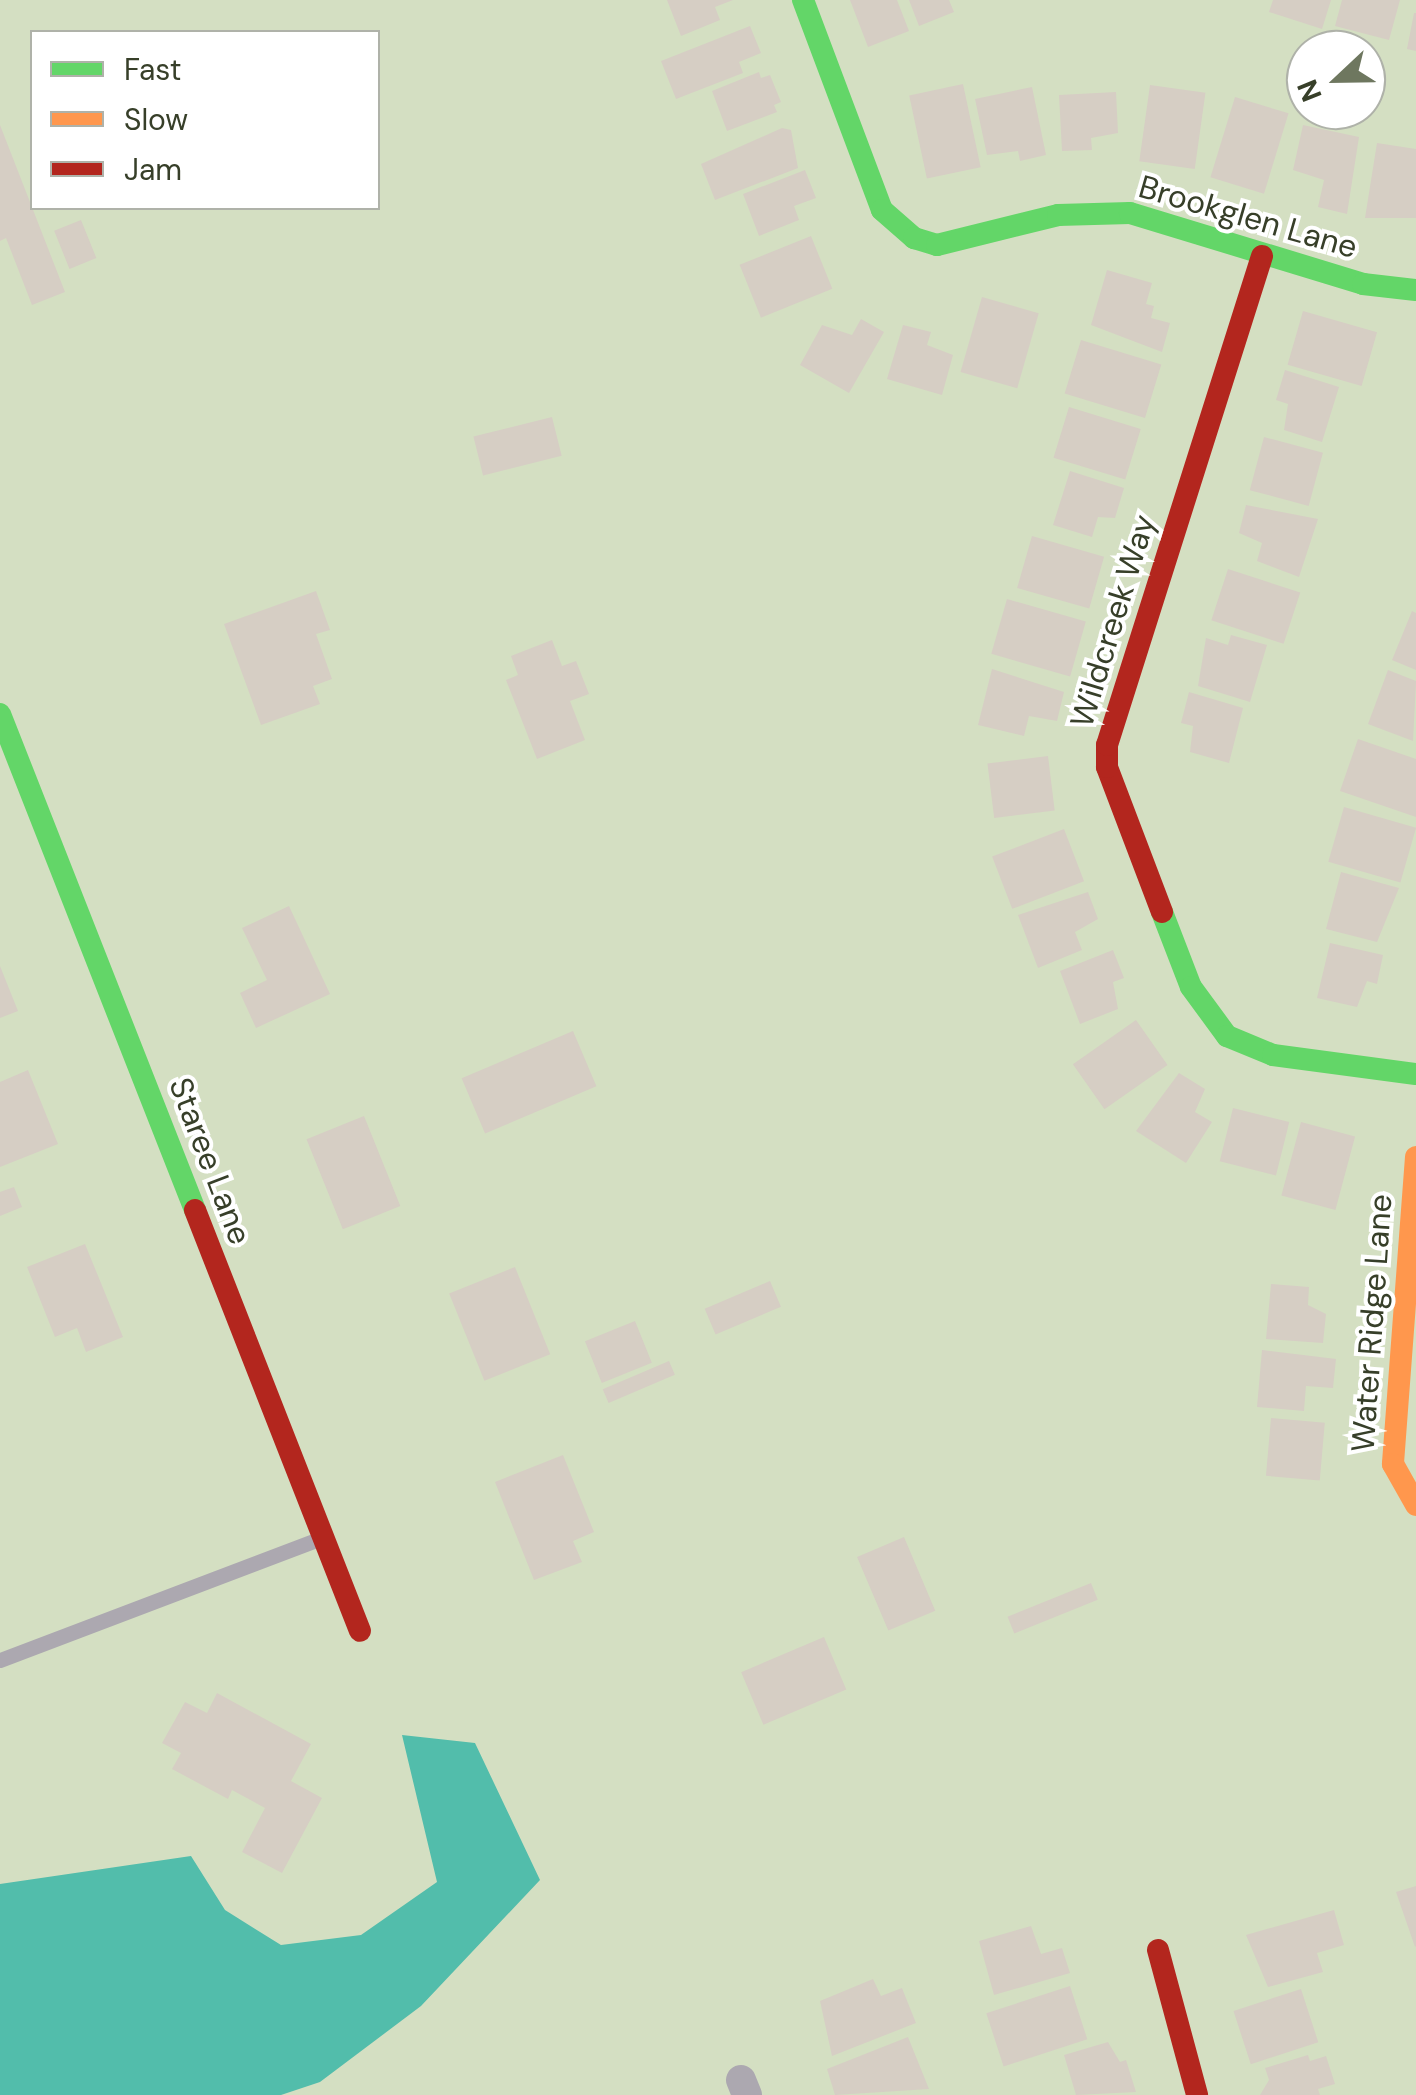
<!DOCTYPE html>
<html>
<head>
<meta charset="utf-8">
<style>
	body { margin:0 }
	#map { position:relative; width:1416px; height:2095px; overflow:hidden; background:#d4dfc2; font-family:"DM Sans",sans-serif }
	div>[style] { position:absolute }
	[style*='--x'] { left:calc(var(--x)*1px); top:calc(var(--y)*1px); width:calc(var(--w)*1px); rotate:calc(var(--a)*1deg) }
	.water>* { inset:0; background:#52bdab }
	.building>* { inset:0; background:#d6cec4; transform-origin:0 0 }
	.lane>* { height:15px; margin:-7.5px; padding:0 7.5px; transform-origin:7.5px; border-radius:7.5px; background:#aca8b0 }
	.street>* { height:30px; margin:-15px; padding:0 15px; transform-origin:15px; border-radius:15px; background:#aca8b0 }
	.fast>* { height:22px; margin:-11px; padding:0 11px; transform-origin:11px; border-radius:11px; background:#63d668 }
	.slow>* { height:22px; margin:-11px; padding:0 11px; transform-origin:11px; border-radius:11px; background:#ff974d }
	.jam>* { height:22px; margin:-11px; padding:0 11px; transform-origin:11px; border-radius:11px; background:#b3261e }
	span { translate:-50% -50%; white-space:nowrap; text-align:center; line-height:1.15; -webkit-text-stroke:8px #fff; paint-order:stroke }
	.street-label { font-size:32px; color:#373f29 }
	.legend { position:absolute; left:30px; top:30px; width:350px; height:180px; box-sizing:border-box; background:#fff; border:2px solid #afb2a9; margin:0; padding:12px 18px; list-style:none; font-size:30px; color:#373f29 }
	.legend li { display:flex; align-items:center; gap:20px; height:50px }
	.legend b { width:50px; border:2px solid #afb2a9 }
	.north { position:absolute; left:1286px; top:30px; width:100px; height:100px; box-sizing:border-box; background:#fff; border:2px solid #afb2a9; border-radius:50%; rotate:248deg; font-size:28px; font-weight:700; line-height:40px; text-align:center; color:#373f29 }
	.north::after { content:''; display:block; margin:auto; width:35px; height:45px; background:#6e775f; clip-path:polygon(50% 0,100% 100%,50% 72%,0 100%) }
</style>
</head>
<body>
<div id="map">
	<div class="water">
		<div style="clip-path:polygon(402px 1735px,475px 1743px,540px 1880px,421px 2006px,320px 2082px,281px 2095px,0 2095px,0 1884px,191px 1856px,225px 1910px,281px 1945px,361px 1935px,437px 1882px)"></div>
	</div>
	<div class="building">
		<div style="clip-path:polygon(667px 0,733px 0,715px 7px,720px 20px,681px 36px)"></div>
		<div style="clip-path:polygon(850px 0,897px 0,909px 31px,868px 47px)"></div>
		<div style="clip-path:polygon(909px 0,949px 0,954px 12px,919px 26px)"></div>
		<div style="clip-path:polygon(1273px 0,1331px 0,1322px 29px,1269px 12px)"></div>
		<div style="clip-path:polygon(1342px 0,1400px 0,1389px 40px,1335px 26px)"></div>
		<div style="clip-path:polygon(1414px 13px,1416px 13px,1416px 51px,1407px 49px)"></div>
		<div style="clip-path:polygon(750px 26px,761px 53px,739px 62px,743px 73px,676px 99px,661px 61px)"></div>
		<div style="clip-path:polygon(759px 72px,761px 78px,770px 75px,781px 102px,774px 105px,777px 112px,727px 131px,712px 91px)"></div>
		<div style="left:963px;top:84px;width:85px;height:55px;rotate:78deg"></div>
		<div style="left:1150px;top:85px;width:56px;height:77px;rotate:8deg"></div>
		<div style="clip-path:polygon(1032px 87px,1046px 155px,1020px 161px,1018px 151px,987px 155px,975px 99px)"></div>
		<div style="clip-path:polygon(1116px 92px,1118px 133px,1091px 138px,1092px 150px,1062px 151px,1059px 95px)"></div>
		<div style="left:1235px;top:97px;width:56px;height:84px;rotate:17deg"></div>
		<div style="clip-path:polygon(0 125px,65px 292px,32px 305px,6px 238px,0 241px)"></div>
		<div style="clip-path:polygon(1303px 125px,1359px 137px,1347px 214px,1318px 207px,1324px 180px,1293px 170px)"></div>
		<div style="clip-path:polygon(782px 128px,791px 130px,798px 168px,715px 200px,701px 164px)"></div>
		<div style="clip-path:polygon(1377px 143px,1416px 149px,1416px 218px,1365px 218px)"></div>
		<div style="clip-path:polygon(805px 170px,816px 198px,794px 206px,799px 220px,759px 236px,743px 194px)"></div>
		<div style="left:81px;top:220px;width:41px;height:29px;rotate:68deg"></div>
		<div style="left:811px;top:236px;width:57px;height:77px;rotate:68deg"></div>
		<div style="clip-path:polygon(1107px 270px,1152px 283px,1146px 304px,1154px 306px,1151px 318px,1170px 323px,1162px 352px,1091px 325px)"></div>
		<div style="left:982px;top:297px;width:59px;height:78px;rotate:16deg"></div>
		<div style="left:1303px;top:311px;width:77px;height:56px;rotate:16deg"></div>
		<div style="clip-path:polygon(861px 319px,884px 332px,849px 393px,800px 365px,822px 325px,852px 335px)"></div>
		<div style="clip-path:polygon(903px 325px,931px 332px,927px 345px,953px 355px,942px 395px,887px 379px)"></div>
		<div style="left:1081px;top:340px;width:84px;height:56px;rotate:17deg"></div>
		<div style="clip-path:polygon(1285px 370px,1339px 387px,1322px 442px,1284px 430px,1288px 404px,1276px 400px)"></div>
		<div style="left:1069px;top:407px;width:75px;height:53px;rotate:17deg"></div>
		<div style="left:552px;top:417px;width:40px;height:81px;rotate:76deg"></div>
		<div style="left:1264px;top:437px;width:61px;height:55px;rotate:15deg"></div>
		<div style="clip-path:polygon(1070px 471px,1124px 488px,1115px 518px,1098px 517px,1092px 537px,1053px 525px)"></div>
		<div style="clip-path:polygon(1246px 505px,1318px 519px,1299px 577px,1257px 561px,1262px 543px,1239px 533px)"></div>
		<div style="left:1032px;top:536px;width:75px;height:54px;rotate:16deg"></div>
		<div style="left:1228px;top:569px;width:76px;height:54px;rotate:18deg"></div>
		<div style="clip-path:polygon(316px 591px,330px 630px,316px 634px,332px 679px,313px 686px,320px 704px,261px 725px,224px 624px)"></div>
		<div style="left:1007px;top:599px;width:82px;height:57px;rotate:16deg"></div>
		<div style="clip-path:polygon(1412px 611px,1416px 613px,1416px 670px,1392px 660px)"></div>
		<div style="clip-path:polygon(1231px 635px,1267px 645px,1250px 702px,1198px 686px,1206px 638px,1228px 645px)"></div>
		<div style="clip-path:polygon(552px 640px,562px 666px,576px 661px,589px 694px,570px 701px,585px 740px,537px 759px,506px 680px,518px 675px,511px 656px)"></div>
		<div style="clip-path:polygon(992px 669px,1064px 692px,1057px 721px,1029px 716px,1024px 736px,978px 725px)"></div>
		<div style="clip-path:polygon(1388px 670px,1416px 681px,1413px 741px,1368px 724px)"></div>
		<div style="clip-path:polygon(1189px 692px,1243px 708px,1229px 763px,1190px 752px,1193px 726px,1181px 723px)"></div>
		<div style="clip-path:polygon(1358px 739px,1416px 759px,1416px 817px,1340px 791px)"></div>
		<div style="left:1048px;top:756px;width:55px;height:61px;rotate:83deg"></div>
		<div style="left:1344px;top:807px;width:75px;height:57px;rotate:16deg"></div>
		<div style="left:1064px;top:829px;width:56px;height:77px;rotate:69deg"></div>
		<div style="clip-path:polygon(1341px 872px,1399px 888px,1377px 942px,1326px 929px)"></div>
		<div style="clip-path:polygon(1088px 892px,1098px 919px,1075px 932px,1082px 950px,1038px 968px,1018px 915px)"></div>
		<div style="clip-path:polygon(289px 906px,330px 994px,256px 1028px,240px 993px,267px 980px,242px 928px)"></div>
		<div style="clip-path:polygon(1330px 943px,1383px 955px,1377px 984px,1367px 981px,1357px 1007px,1317px 998px)"></div>
		<div style="clip-path:polygon(1113px 950px,1124px 978px,1113px 982px,1118px 1009px,1080px 1024px,1060px 971px)"></div>
		<div style="clip-path:polygon(0 966px,18px 1011px,0 1018px)"></div>
		<div style="left:1136px;top:1020px;width:55px;height:77px;rotate:55deg"></div>
		<div style="left:573px;top:1031px;width:60px;height:121px;rotate:67deg"></div>
		<div style="clip-path:polygon(28px 1070px,58px 1144px,0 1167px,0 1082px)"></div>
		<div style="clip-path:polygon(1179px 1073px,1205px 1089px,1195px 1112px,1212px 1122px,1186px 1163px,1136px 1131px)"></div>
		<div style="left:1233px;top:1108px;width:58px;height:55px;rotate:14deg"></div>
		<div style="left:364px;top:1116px;width:97px;height:62px;rotate:68deg"></div>
		<div style="left:1301px;top:1122px;width:56px;height:76px;rotate:15deg"></div>
		<div style="clip-path:polygon(14px 1187px,22px 1207px,0 1216px,0 1192px)"></div>
		<div style="clip-path:polygon(85px 1244px,123px 1337px,86px 1352px,77px 1328px,55px 1337px,27px 1267px)"></div>
		<div style="left:515px;top:1267px;width:94px;height:71px;rotate:68deg"></div>
		<div style="left:770px;top:1281px;width:28px;height:71px;rotate:67deg"></div>
		<div style="clip-path:polygon(1271px 1284px,1309px 1287px,1308px 1305px,1326px 1314px,1323px 1343px,1266px 1339px)"></div>
		<div style="left:635px;top:1321px;width:45px;height:54px;rotate:68deg"></div>
		<div style="clip-path:polygon(1262px 1350px,1336px 1359px,1333px 1388px,1306px 1386px,1304px 1411px,1257px 1407px)"></div>
		<div style="left:669px;top:1361px;width:15px;height:72px;rotate:67deg"></div>
		<div style="left:1271px;top:1418px;width:54px;height:58px;rotate:5deg"></div>
		<div style="clip-path:polygon(563px 1455px,594px 1532px,573px 1541px,582px 1562px,534px 1580px,495px 1482px)"></div>
		<div style="left:904px;top:1537px;width:80px;height:51px;rotate:67deg"></div>
		<div style="left:1091px;top:1583px;width:18px;height:90px;rotate:68deg"></div>
		<div style="left:824px;top:1637px;width:57px;height:90px;rotate:67deg"></div>
		<div style="clip-path:polygon(217px 1693px,311px 1744px,291px 1781px,322px 1798px,282px 1873px,242px 1852px,265px 1808px,232px 1790px,228px 1799px,172px 1769px,181px 1753px,162px 1743px,185px 1702px,207px 1713px)"></div>
		<div style="clip-path:polygon(1416px 1886px,1416px 1946px,1415px 1947px,1396px 1892px)"></div>
		<div style="clip-path:polygon(1334px 1910px,1344px 1945px,1317px 1953px,1323px 1972px,1268px 1987px,1246px 1935px)"></div>
		<div style="clip-path:polygon(1031px 1926px,1041px 1954px,1062px 1948px,1070px 1973px,994px 1995px,979px 1941px)"></div>
		<div style="clip-path:polygon(873px 1979px,881px 1996px,902px 1988px,916px 2023px,832px 2056px,820px 2001px)"></div>
		<div style="left:1070px;top:1986px;width:56px;height:88px;rotate:72deg"></div>
		<div style="left:1301px;top:1989px;width:56px;height:71px;rotate:72deg"></div>
		<div style="clip-path:polygon(908px 2037px,929px 2089px,835px 2095px,827px 2069px)"></div>
		<div style="clip-path:polygon(1108px 2042px,1120px 2062px,1126px 2060px,1136px 2092px,1076px 2095px,1064px 2055px)"></div>
		<div style="clip-path:polygon(1308px 2055px,1310px 2061px,1326px 2056px,1335px 2084px,1318px 2089px,1320px 2095px,1260px 2095px,1269px 2080px,1265px 2068px)"></div>
	</div>
	<div class="lane">
		<div style="--x:0;--y:1660;--w:341;--a:-20.8"></div>
	</div>
	<div class="street">
		<div style="--x:741;--y:2080;--w:16;--a:68"></div>
	</div>
	<div class="fast">
		<div style="--x:803;--y:0;--w:224;--a:69.4"></div>
		<div style="--x:882;--y:210;--w:43;--a:41.2"></div>
		<div style="--x:914;--y:238;--w:24;--a:17"></div>
		<div style="--x:937;--y:245;--w:125;--a:-13.9"></div>
		<div style="--x:1058;--y:215;--w:72;--a:-1.6"></div>
		<div style="--x:1130;--y:213;--w:244;--a:16.9"></div>
		<div style="--x:1363;--y:284;--w:53;--a:6.5"></div>
		<div style="--x:0;--y:714;--w:533;--a:68.54"></div>
		<div style="--x:1162;--y:912;--w:80;--a:68.9"></div>
		<div style="--x:1191;--y:987;--w:61;--a:53.7"></div>
		<div style="--x:1227;--y:1036;--w:50;--a:22.4"></div>
		<div style="--x:1273;--y:1055;--w:144;--a:7.6"></div>
	</div>
	<div class="slow">
		<div style="--x:1416;--y:1157;--w:308;--a:94.3"></div>
		<div style="--x:1393;--y:1464;--w:47;--a:60.7"></div>
	</div>
	<div class="jam">
		<div style="--x:1162;--y:912;--w:155;--a:-110.8"></div>
		<div style="--x:1107;--y:767;--w:22;--a:-90"></div>
		<div style="--x:1107;--y:745;--w:513;--a:-72.41"></div>
		<div style="--x:195;--y:1210;--w:452;--a:68.6"></div>
		<div style="--x:1158;--y:1950;--w:150;--a:74.9"></div>
	</div>
	<div class="street-label">
		<span style="left:1248px;top:217px;rotate:16deg">Brookglen Lane</span>
		<span style="left:1113px;top:621px;rotate:-73deg">Wildcreek Way</span>
		<span style="left:210px;top:1161px;rotate:69deg">Staree Lane</span>
		<span style="left:1372px;top:1323px;rotate:-86deg">Water Ridge Lane</span>
	</div>
	<ul class="legend">
	<li><b style="height:12px;background:#63d668"></b>Fast</li>
	<li><b style="height:12px;background:#ff974d"></b>Slow</li>
	<li><b style="height:12px;background:#b3261e"></b>Jam</li>
	</ul>
	<div class="north">N</div>
</div>
</body>
</html>
